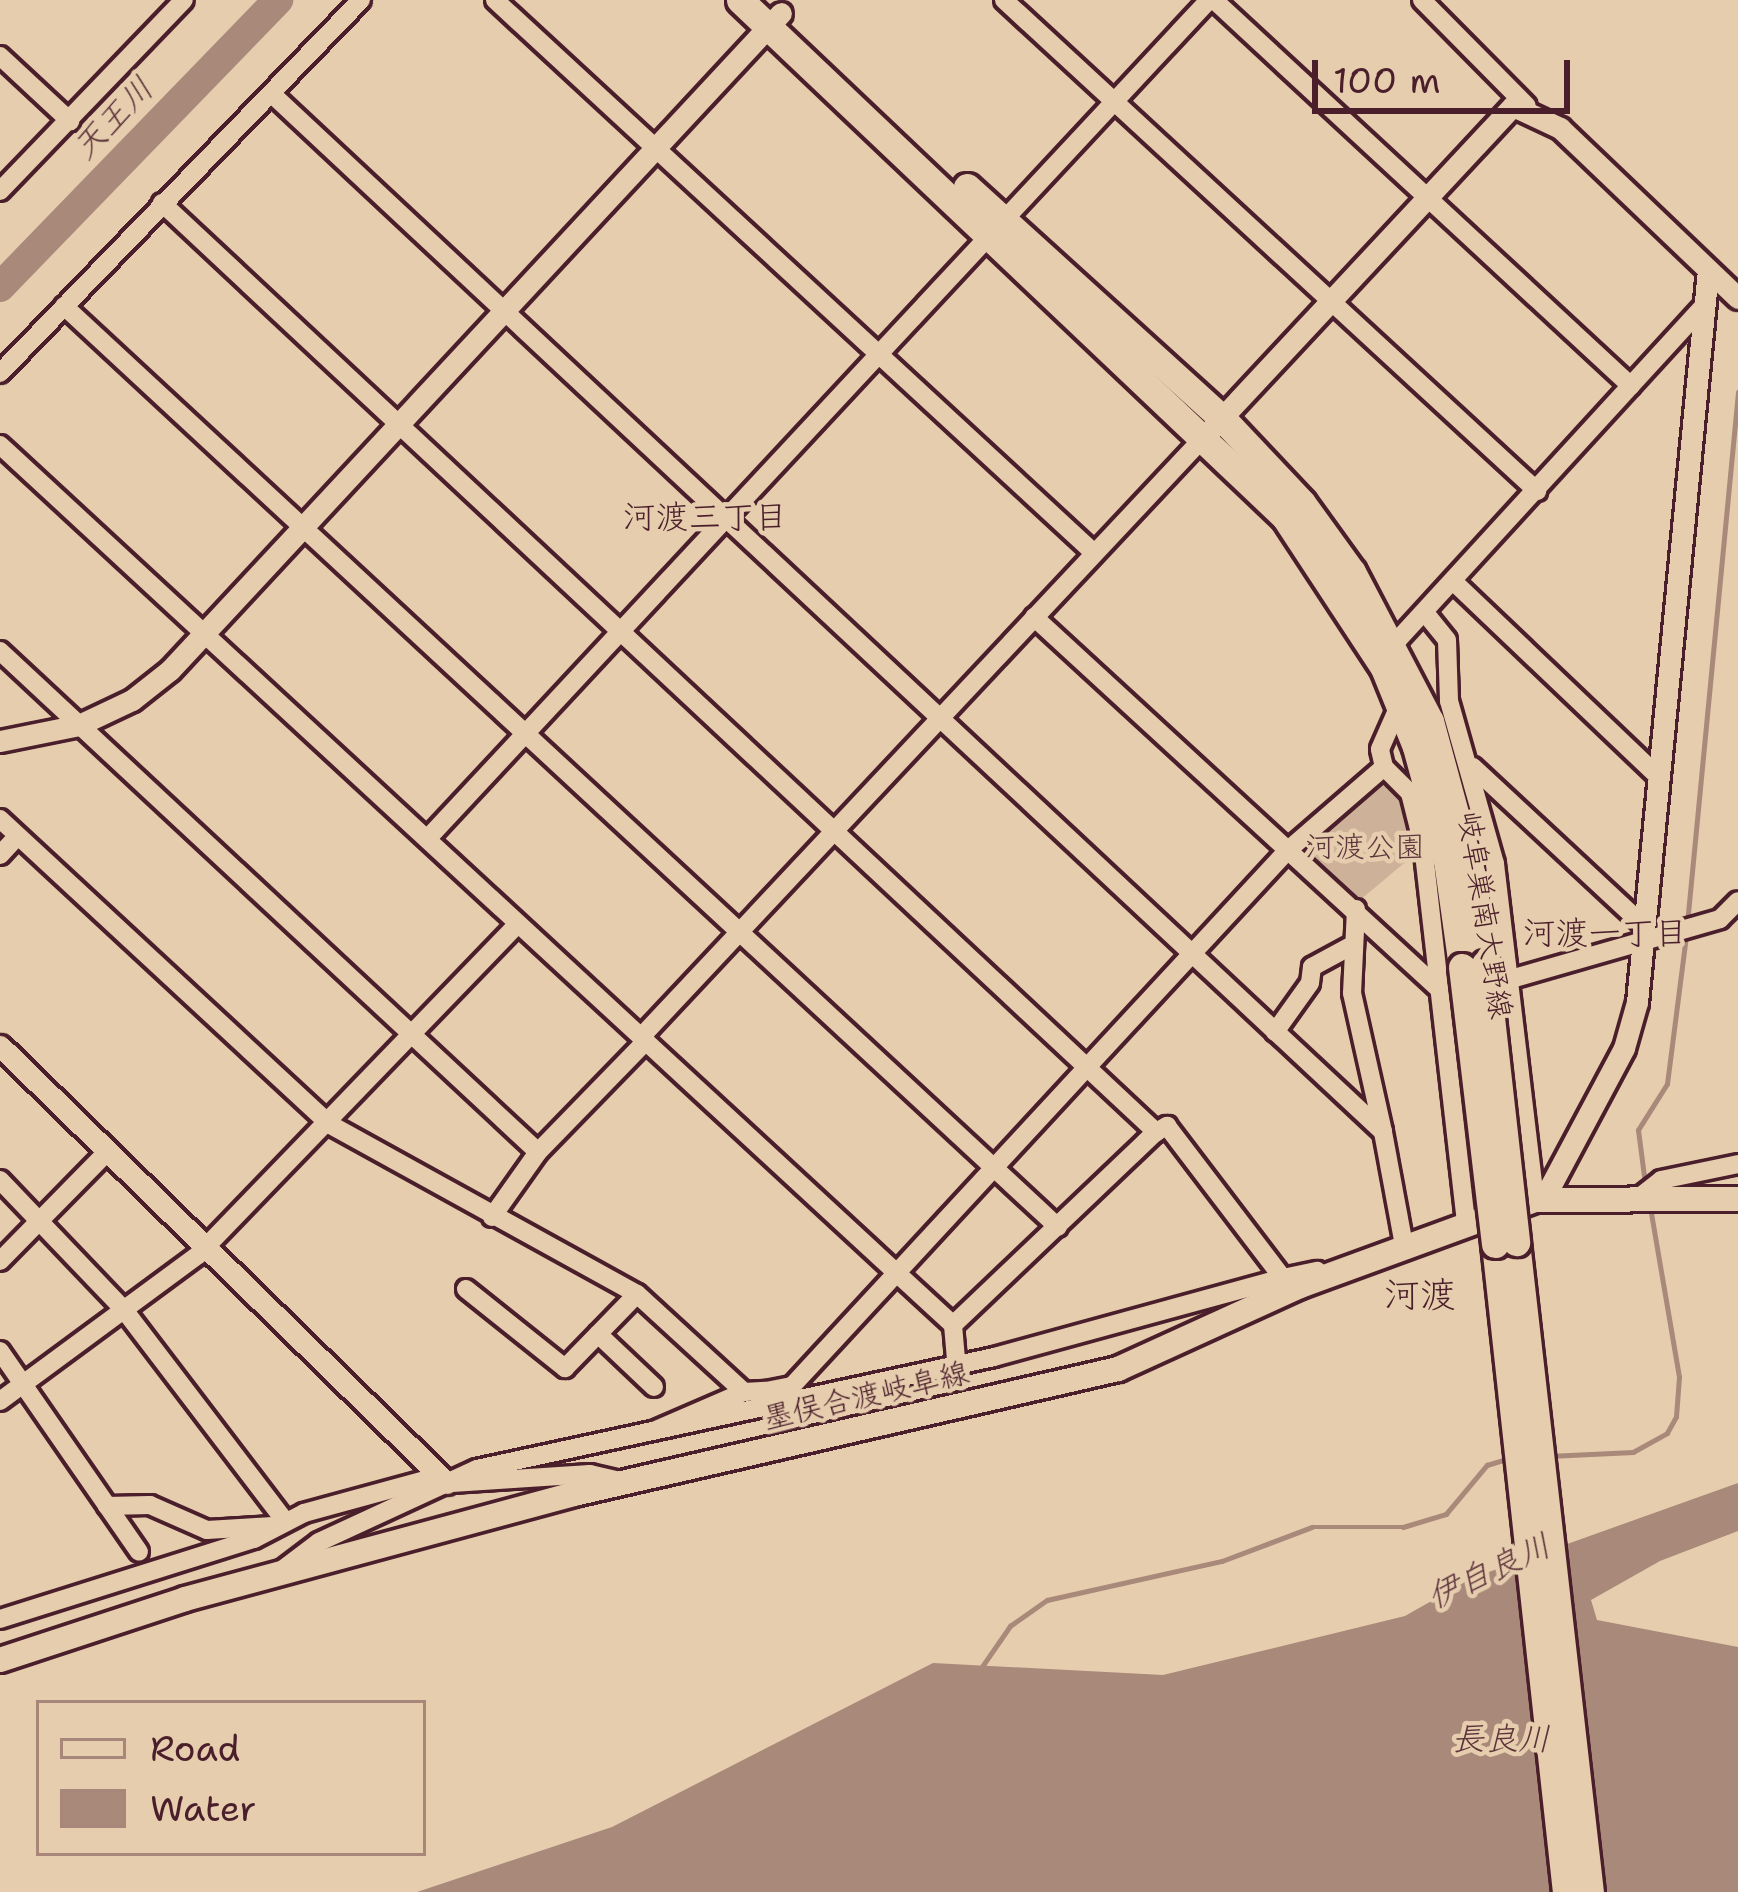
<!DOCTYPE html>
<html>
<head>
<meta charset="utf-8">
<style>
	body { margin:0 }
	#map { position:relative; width:1738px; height:1892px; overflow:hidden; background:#e6cdae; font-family:"Shantell Sans","Klee One",sans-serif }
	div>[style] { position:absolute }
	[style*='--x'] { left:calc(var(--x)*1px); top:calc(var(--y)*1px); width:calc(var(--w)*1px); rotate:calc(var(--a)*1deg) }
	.green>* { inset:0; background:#cdb199 }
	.water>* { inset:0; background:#a8897a }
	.stream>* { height:4.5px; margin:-2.25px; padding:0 2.25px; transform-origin:2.25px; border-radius:2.25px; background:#a8897a }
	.river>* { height:30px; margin:-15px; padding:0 15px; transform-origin:15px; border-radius:15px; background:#a8897a }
	.roads { filter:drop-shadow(3px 0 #4a1f2b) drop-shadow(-3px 0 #4a1f2b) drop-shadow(0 3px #4a1f2b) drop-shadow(0 -3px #4a1f2b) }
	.minor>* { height:18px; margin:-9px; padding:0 9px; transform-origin:9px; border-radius:9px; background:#e6cdae }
	.tertiary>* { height:21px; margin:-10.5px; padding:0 10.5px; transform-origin:10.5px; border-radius:10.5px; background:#e6cdae }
	.secondary>* { height:24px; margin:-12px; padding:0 12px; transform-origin:12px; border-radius:12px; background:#e6cdae }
	.primary>* { height:27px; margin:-13.5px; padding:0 13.5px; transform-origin:13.5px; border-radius:13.5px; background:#e6cdae }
	.bridges { filter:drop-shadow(3px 0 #4a1f2b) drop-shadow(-3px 0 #4a1f2b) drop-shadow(0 3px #4a1f2b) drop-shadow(0 -3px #4a1f2b) }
	.primary-bridge>* { height:27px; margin:-13.5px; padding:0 13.5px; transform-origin:13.5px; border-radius:13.5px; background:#e6cdae }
	span { translate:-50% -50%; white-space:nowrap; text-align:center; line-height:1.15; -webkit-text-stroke:9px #e6cdae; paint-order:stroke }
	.park-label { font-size:30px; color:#5e353c }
	.street-label { font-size:30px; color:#4a1f2b }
	.water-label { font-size:33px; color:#5d343b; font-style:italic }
	.neighbourhood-label { font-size:33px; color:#4a1f2b }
	.quarter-label { font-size:36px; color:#4a1f2b }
	.legend { position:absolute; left:36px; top:1700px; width:390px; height:156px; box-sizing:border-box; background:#e6cdae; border:3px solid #a8877a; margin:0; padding:15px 21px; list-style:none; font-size:36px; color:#4a1f2b }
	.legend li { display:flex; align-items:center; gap:24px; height:60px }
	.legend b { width:60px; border:3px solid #a8877a }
	.scale { position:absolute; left:1312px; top:60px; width:258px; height:54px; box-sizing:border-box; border:6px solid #4a1f2b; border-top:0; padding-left:15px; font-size:36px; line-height:42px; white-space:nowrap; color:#4a1f2b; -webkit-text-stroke:9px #e6cdae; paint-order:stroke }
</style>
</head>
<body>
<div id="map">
	<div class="green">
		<div style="clip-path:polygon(1394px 784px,1415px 854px,1360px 900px,1311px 854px,1311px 844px,1376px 786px)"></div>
	</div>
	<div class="water">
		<div style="clip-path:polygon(1738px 1483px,1738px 1531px,1660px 1561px,1591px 1600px,1597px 1620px,1738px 1647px,1738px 1892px,417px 1892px,612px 1827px,933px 1663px,1163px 1675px,1405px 1616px,1472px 1578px)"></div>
	</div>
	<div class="stream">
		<div style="--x:1687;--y:924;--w:534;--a:-84.52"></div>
		<div style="--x:1645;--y:1184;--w:54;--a:-97.4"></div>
		<div style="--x:1638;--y:1130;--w:54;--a:-57.8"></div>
		<div style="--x:1667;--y:1084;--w:150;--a:-82.7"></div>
		<div style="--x:1549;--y:1456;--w:84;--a:-2.7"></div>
		<div style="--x:1633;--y:1452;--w:39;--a:-29"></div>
		<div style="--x:1667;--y:1433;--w:18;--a:-61"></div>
		<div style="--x:1676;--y:1417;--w:40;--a:-85.7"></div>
		<div style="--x:1679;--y:1377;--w:172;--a:-99.7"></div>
		<div style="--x:979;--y:1671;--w:55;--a:-55.4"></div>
		<div style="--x:1010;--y:1626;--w:45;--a:-35.1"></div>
		<div style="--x:1047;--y:1600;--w:179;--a:-12.6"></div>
		<div style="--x:1222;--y:1561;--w:96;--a:-20.7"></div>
		<div style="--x:1312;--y:1527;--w:91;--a:0"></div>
		<div style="--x:1403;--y:1527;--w:45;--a:-16.8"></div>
		<div style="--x:1446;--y:1514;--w:64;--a:-50.1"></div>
		<div style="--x:1487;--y:1465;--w:21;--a:-17"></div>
	</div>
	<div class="river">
		<div style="--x:0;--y:287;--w:400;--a:-45.9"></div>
	</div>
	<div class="roads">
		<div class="minor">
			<div style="--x:495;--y:0;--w:814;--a:42.71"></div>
			<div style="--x:1004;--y:0;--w:725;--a:42.65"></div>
			<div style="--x:1214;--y:0;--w:568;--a:42.79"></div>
			<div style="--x:1422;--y:0;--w:149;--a:45.3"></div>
			<div style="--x:0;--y:56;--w:96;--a:42.9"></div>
			<div style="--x:273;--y:95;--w:1519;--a:43.05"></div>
			<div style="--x:1383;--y:1132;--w:115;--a:79.5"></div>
			<div style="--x:0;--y:191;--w:265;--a:-46.1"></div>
			<div style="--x:162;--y:203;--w:1361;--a:43.06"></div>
			<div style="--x:1156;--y:1132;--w:13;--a:-29"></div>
			<div style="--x:1167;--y:1126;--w:191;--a:52.7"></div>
			<div style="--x:1283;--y:1278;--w:35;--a:-12"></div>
			<div style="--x:64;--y:306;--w:1355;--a:42.82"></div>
			<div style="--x:0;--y:373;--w:519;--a:-45.94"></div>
			<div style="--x:0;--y:445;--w:873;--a:42.72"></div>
			<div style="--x:641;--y:1037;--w:823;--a:-46.82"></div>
			<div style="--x:1454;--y:582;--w:282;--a:43.6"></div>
			<div style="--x:1426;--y:614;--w:33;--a:51"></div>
			<div style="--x:1447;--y:640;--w:61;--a:88.1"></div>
			<div style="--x:1449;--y:701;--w:169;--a:74.2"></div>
			<div style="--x:1495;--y:864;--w:338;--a:83.2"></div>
			<div style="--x:1034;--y:617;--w:550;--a:42.57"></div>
			<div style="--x:1394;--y:644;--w:457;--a:-47.5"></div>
			<div style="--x:0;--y:651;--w:735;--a:42.96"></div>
			<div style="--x:1384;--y:767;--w:37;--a:45"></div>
			<div style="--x:1410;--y:793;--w:54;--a:76"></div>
			<div style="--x:1423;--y:845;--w:382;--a:83.5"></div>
			<div style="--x:1473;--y:767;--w:235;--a:42.9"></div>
			<div style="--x:0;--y:819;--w:449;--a:42.8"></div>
			<div style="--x:329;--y:1124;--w:352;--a:28.9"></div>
			<div style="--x:637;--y:1294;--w:145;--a:42.5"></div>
			<div style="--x:744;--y:1392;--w:22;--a:-3"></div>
			<div style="--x:766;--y:1391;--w:26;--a:-11"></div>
			<div style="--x:792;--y:1386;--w:729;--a:-47.22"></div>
			<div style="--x:1287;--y:851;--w:128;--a:-40.9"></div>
			<div style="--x:1384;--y:767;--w:18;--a:-103"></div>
			<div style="--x:1380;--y:749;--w:47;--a:-66.2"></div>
			<div style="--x:429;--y:837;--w:1144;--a:-47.02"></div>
			<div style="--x:0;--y:855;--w:26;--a:-47"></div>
			<div style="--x:1356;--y:909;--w:84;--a:92.7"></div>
			<div style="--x:1352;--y:993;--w:142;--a:77.4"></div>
			<div style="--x:1504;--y:981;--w:225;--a:-16"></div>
			<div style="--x:1720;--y:919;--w:25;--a:-45"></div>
			<div style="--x:1275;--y:1032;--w:60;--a:-54.5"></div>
			<div style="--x:1310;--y:983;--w:16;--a:-83"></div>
			<div style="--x:1312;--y:967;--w:42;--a:-28.4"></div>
			<div style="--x:641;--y:1037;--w:425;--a:42.7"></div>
			<div style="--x:953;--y:1325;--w:38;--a:85"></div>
			<div style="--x:0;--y:1180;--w:181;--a:46.3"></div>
			<div style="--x:125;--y:1311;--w:265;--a:52.7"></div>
			<div style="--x:1642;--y:1195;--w:24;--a:-38"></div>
			<div style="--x:1661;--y:1180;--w:79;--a:-11.7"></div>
			<div style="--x:492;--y:1217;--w:80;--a:-54.7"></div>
			<div style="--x:538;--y:1152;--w:155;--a:-45.8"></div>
			<div style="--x:0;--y:1261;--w:154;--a:-45.5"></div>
			<div style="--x:466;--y:1289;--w:127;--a:38.6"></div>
			<div style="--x:565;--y:1368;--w:103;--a:-45.8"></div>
			<div style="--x:953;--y:1325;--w:280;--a:-43.6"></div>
			<div style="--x:598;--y:1334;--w:77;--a:43.4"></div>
			<div style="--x:0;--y:1351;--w:244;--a:55.3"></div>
			<div style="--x:0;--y:1401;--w:246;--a:-36.4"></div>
			<div style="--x:198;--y:1255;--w:460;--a:-46"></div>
			<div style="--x:656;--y:1430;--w:96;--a:-23.4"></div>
			<div style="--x:452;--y:1483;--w:138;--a:-3.7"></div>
			<div style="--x:590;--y:1474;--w:32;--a:13"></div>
			<div style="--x:107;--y:1506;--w:43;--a:-1.3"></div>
			<div style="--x:150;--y:1505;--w:62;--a:23.7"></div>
			<div style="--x:207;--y:1530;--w:66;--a:-3.5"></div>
			<div style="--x:282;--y:1570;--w:46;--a:-37.1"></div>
			<div style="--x:319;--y:1542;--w:174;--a:-24.8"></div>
			<div style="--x:477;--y:1469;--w:529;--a:-12.22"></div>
			<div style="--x:994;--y:1357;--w:300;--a:-15.3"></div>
			<div style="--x:0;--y:1619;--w:266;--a:-17.5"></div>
			<div style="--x:254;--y:1539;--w:56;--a:-27.5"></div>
			<div style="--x:304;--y:1513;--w:140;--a:-15.3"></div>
		</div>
		<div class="tertiary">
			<div style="--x:1204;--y:437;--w:453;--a:-47"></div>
			<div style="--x:1513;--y:106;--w:52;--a:25.1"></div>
			<div style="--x:1560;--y:128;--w:246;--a:43.7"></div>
			<div style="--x:0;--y:741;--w:81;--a:-11.4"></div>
			<div style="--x:79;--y:725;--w:59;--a:-25.3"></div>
			<div style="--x:132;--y:700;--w:48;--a:-38.3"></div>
			<div style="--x:170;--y:670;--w:897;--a:-47.08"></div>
			<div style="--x:0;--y:1046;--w:625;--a:44.35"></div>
			<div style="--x:1544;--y:1198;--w:170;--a:-61.9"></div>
			<div style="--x:1624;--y:1048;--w:48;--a:-74.2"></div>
			<div style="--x:1637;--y:1002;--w:735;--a:-84.46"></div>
		</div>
		<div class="secondary">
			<div style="--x:0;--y:1660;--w:195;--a:-18.2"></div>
			<div style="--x:185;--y:1599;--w:403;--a:-15.1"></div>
			<div style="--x:574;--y:1494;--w:558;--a:-12.94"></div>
			<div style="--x:1118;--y:1369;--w:200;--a:-24.5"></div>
			<div style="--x:1300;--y:1286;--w:250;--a:-20.1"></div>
			<div style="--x:1535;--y:1200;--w:203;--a:-0.3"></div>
		</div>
		<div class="primary">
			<div style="--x:740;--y:0;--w:751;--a:43.49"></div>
			<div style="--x:1285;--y:517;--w:181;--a:56.7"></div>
			<div style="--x:1384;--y:668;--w:85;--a:67.9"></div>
			<div style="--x:1416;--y:747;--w:117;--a:74.7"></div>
			<div style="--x:1447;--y:860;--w:108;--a:82"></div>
			<div style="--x:967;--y:187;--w:343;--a:42.2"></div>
			<div style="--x:1221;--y:417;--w:118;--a:46.7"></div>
			<div style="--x:1302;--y:503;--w:85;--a:54.1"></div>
			<div style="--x:1352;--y:572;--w:168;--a:62.4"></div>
			<div style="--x:1430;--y:721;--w:161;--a:74.8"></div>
			<div style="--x:1472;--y:876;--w:89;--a:81.6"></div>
			<div style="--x:1516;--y:1242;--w:654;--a:83.51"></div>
			<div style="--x:1495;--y:1244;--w:652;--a:83.75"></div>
		</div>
	</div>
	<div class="bridges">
		<div class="primary-bridge">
			<div style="--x:1485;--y:964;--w:280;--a:83.6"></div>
			<div style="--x:1462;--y:967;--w:279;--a:83.2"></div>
		</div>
	</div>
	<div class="park-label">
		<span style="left:1365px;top:847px">河渡公園</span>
	</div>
	<div class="street-label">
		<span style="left:1485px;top:915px;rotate:81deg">岐阜巣南大野線</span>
		<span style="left:866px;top:1396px;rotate:-13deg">墨俣合渡岐阜線</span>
	</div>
	<div class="water-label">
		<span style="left:113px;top:118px;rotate:-46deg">天王川</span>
		<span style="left:1489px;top:1571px;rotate:-25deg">伊自良川</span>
		<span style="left:1501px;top:1739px">長良川</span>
	</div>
	<div class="neighbourhood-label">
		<span style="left:705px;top:517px">河渡三丁目</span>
		<span style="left:1605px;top:933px">河渡一丁目</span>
	</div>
	<div class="quarter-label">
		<span style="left:1420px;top:1295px">河渡</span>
	</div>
	<ul class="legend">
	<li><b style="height:15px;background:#e6cdae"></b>Road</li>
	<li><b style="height:33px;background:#a8897a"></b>Water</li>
	</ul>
	<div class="scale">100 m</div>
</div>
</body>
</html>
